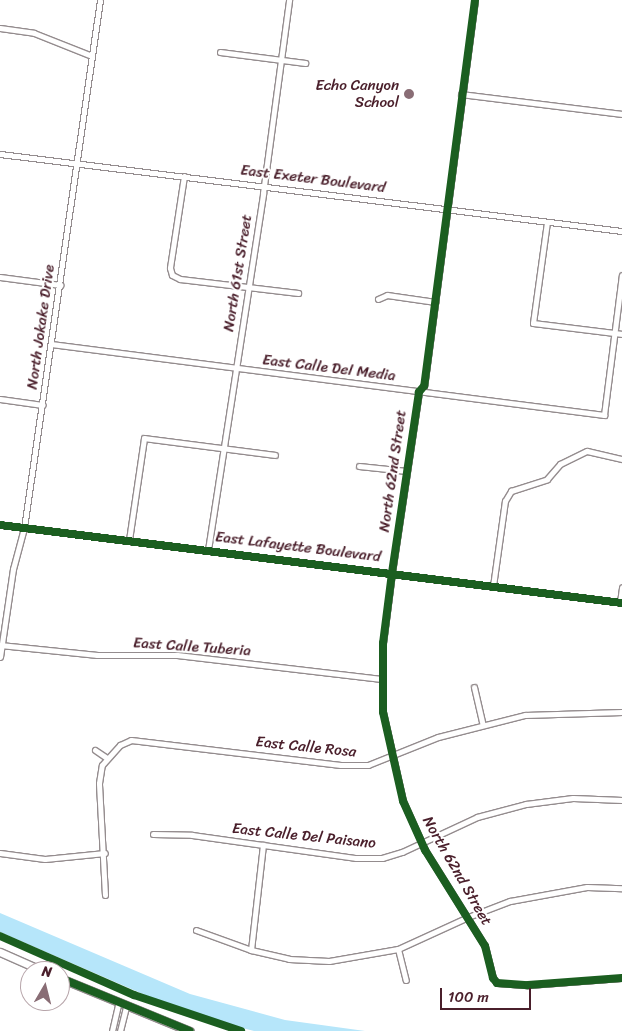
<!DOCTYPE html>
<html>
<head>
<meta charset="utf-8">
<style>
	body { margin:0 }
	#map { position:relative; width:622px; height:1031px; overflow:hidden; background:#fff; font-family:Sriracha,sans-serif }
	div>[style] { position:absolute }
	[style*='--x'] { left:calc(var(--x)*1px); top:calc(var(--y)*1px); width:calc(var(--w)*1px); rotate:calc(var(--a)*1deg) }
	.water>* { inset:0; background:#b6e6fa }
	.roads { filter:drop-shadow(1px 0 #948c8e) drop-shadow(-1px 0 #948c8e) drop-shadow(0 1px #948c8e) drop-shadow(0 -1px #948c8e) }
	.minor>* { height:5px; margin:-2.5px; padding:0 2.5px; transform-origin:2.5px; border-radius:2.5px; background:#fff }
	.tertiary>* { height:6px; margin:-3px; padding:0 3px; transform-origin:3px; border-radius:3px; background:#fff }
	.secondary>* { height:7px; margin:-3.5px; padding:0 3.5px; transform-origin:3.5px; border-radius:3.5px; background:#fff }
	.cycleway>* { height:8px; margin:-4px; padding:0 4px; transform-origin:4px; border-radius:4px; background:#1b5e20 }
	.dots>* { width:14px; height:14px; translate:-50% -50%; box-sizing:border-box; border:2px solid #fff; border-radius:50% }
	span { translate:-50% -50%; white-space:nowrap; text-align:center; line-height:1.15; -webkit-text-stroke:4px #fff; paint-order:stroke }
	.poi-label { font-size:15px; color:#4a1f2b }
	.right { translate:-100% -50%; text-align:right }
	.street-label { font-size:15px; color:#4a1f2b }
	.north { position:absolute; left:20px; top:961px; width:50px; height:50px; box-sizing:border-box; background:#fff; border:1px solid #b7a5aa; border-radius:50%; rotate:8deg; font-size:14px; font-weight:700; line-height:20px; text-align:center; color:#4a1f2b }
	.north::after { content:''; display:block; margin:auto; width:18px; height:22px; background:#896d75; clip-path:polygon(50% 0,100% 100%,50% 72%,0 100%) }
	.scale { position:absolute; left:440px; top:988px; width:91px; height:22px; box-sizing:border-box; border:2px solid #4a1f2b; border-top:0; padding-left:6px; font-size:15px; line-height:18px; white-space:nowrap; color:#4a1f2b; -webkit-text-stroke:4px #fff; paint-order:stroke }
</style>
</head>
<body>
<div id="map">
	<div class="water">
		<div style="clip-path:polygon(0 913px,190px 994px,285px 1020px,365px 1031px,254px 1031px,219px 1022px,159px 1001px,0 932px)"></div>
	</div>
	<div class="roads">
		<div class="minor">
			<div style="--x:475;--y:0;--w:389;--a:97.5"></div>
			<div style="--x:424;--y:386;--w:8;--a:130"></div>
			<div style="--x:419;--y:392;--w:183;--a:98.5"></div>
			<div style="--x:392;--y:573;--w:71;--a:97.3"></div>
			<div style="--x:383;--y:643;--w:69;--a:90"></div>
			<div style="--x:383;--y:712;--w:91;--a:77.3"></div>
			<div style="--x:403;--y:801;--w:54;--a:65.8"></div>
			<div style="--x:425;--y:850;--w:113;--a:58"></div>
			<div style="--x:485;--y:946;--w:33;--a:76"></div>
			<div style="--x:493;--y:978;--w:6;--a:51"></div>
			<div style="--x:497;--y:983;--w:31;--a:4"></div>
			<div style="--x:528;--y:985;--w:94;--a:-4.3"></div>
			<div style="--x:0;--y:28;--w:34;--a:8"></div>
			<div style="--x:34;--y:33;--w:62;--a:21.6"></div>
			<div style="--x:220;--y:52;--w:86;--a:7.4"></div>
			<div style="--x:461;--y:94;--w:162;--a:7.1"></div>
			<div style="--x:0;--y:154;--w:627;--a:7.06"></div>
			<div style="--x:184;--y:176;--w:93;--a:98.7"></div>
			<div style="--x:170;--y:268;--w:7;--a:74"></div>
			<div style="--x:172;--y:275;--w:9;--a:27"></div>
			<div style="--x:180;--y:279;--w:119;--a:6.8"></div>
			<div style="--x:547;--y:222;--w:102;--a:97.9"></div>
			<div style="--x:533;--y:323;--w:90;--a:7"></div>
			<div style="--x:0;--y:277;--w:61;--a:7.6"></div>
			<div style="--x:378;--y:299;--w:10;--a:-24"></div>
			<div style="--x:387;--y:295;--w:49;--a:8.3"></div>
			<div style="--x:51;--y:344;--w:558;--a:7.32"></div>
			<div style="--x:604;--y:415;--w:141;--a:-82.7"></div>
			<div style="--x:0;--y:399;--w:43;--a:7.9"></div>
			<div style="--x:359;--y:466;--w:48;--a:5.9"></div>
			<div style="--x:129;--y:540;--w:103;--a:-81.6"></div>
			<div style="--x:144;--y:438;--w:132;--a:7.4"></div>
			<div style="--x:208;--y:550;--w:361;--a:-81.2"></div>
			<div style="--x:263;--y:193;--w:195;--a:-82.3"></div>
			<div style="--x:493;--y:586;--w:86;--a:-82"></div>
			<div style="--x:505;--y:501;--w:12;--a:-59"></div>
			<div style="--x:511;--y:491;--w:38;--a:-18"></div>
			<div style="--x:547;--y:479;--w:20;--a:-49"></div>
			<div style="--x:560;--y:464;--w:30;--a:-26"></div>
			<div style="--x:587;--y:451;--w:36;--a:13"></div>
			<div style="--x:620;--y:602;--w:15;--a:-82"></div>
			<div style="--x:0;--y:645;--w:98;--a:5.9"></div>
			<div style="--x:97;--y:655;--w:80;--a:0"></div>
			<div style="--x:177;--y:655;--w:206;--a:6.7"></div>
			<div style="--x:0;--y:657;--w:89;--a:-81.6"></div>
			<div style="--x:13;--y:569;--w:42;--a:-75"></div>
			<div style="--x:24;--y:528;--w:533;--a:-81.81"></div>
			<div style="--x:474;--y:687;--w:39;--a:77"></div>
			<div style="--x:95;--y:750;--w:14;--a:34"></div>
			<div style="--x:153;--y:834;--w:39;--a:1"></div>
			<div style="--x:192;--y:835;--w:166;--a:8"></div>
			<div style="--x:356;--y:858;--w:26;--a:0"></div>
			<div style="--x:382;--y:858;--w:21;--a:-17"></div>
			<div style="--x:402;--y:852;--w:83;--a:-25"></div>
			<div style="--x:477;--y:817;--w:51;--a:-14.9"></div>
			<div style="--x:526;--y:804;--w:47;--a:-7.3"></div>
			<div style="--x:573;--y:798;--w:49;--a:2.3"></div>
			<div style="--x:0;--y:853;--w:45;--a:7.6"></div>
			<div style="--x:45;--y:859;--w:60;--a:-5.7"></div>
			<div style="--x:105;--y:895;--w:112;--a:-93.1"></div>
			<div style="--x:99;--y:783;--w:18;--a:-81"></div>
			<div style="--x:102;--y:765;--w:27;--a:-48"></div>
			<div style="--x:120;--y:745;--w:12;--a:-24"></div>
			<div style="--x:131;--y:740;--w:211;--a:6.8"></div>
			<div style="--x:341;--y:765;--w:27;--a:0"></div>
			<div style="--x:368;--y:765;--w:75;--a:-21.8"></div>
			<div style="--x:438;--y:737;--w:90;--a:-14.2"></div>
			<div style="--x:525;--y:715;--w:97;--a:-1.8"></div>
			<div style="--x:196;--y:930;--w:59;--a:20"></div>
			<div style="--x:251;--y:950;--w:39;--a:13"></div>
			<div style="--x:289;--y:959;--w:40;--a:2.9"></div>
			<div style="--x:329;--y:961;--w:70;--a:-9.9"></div>
			<div style="--x:398;--y:949;--w:77;--a:-24.6"></div>
			<div style="--x:468;--y:917;--w:45;--a:-20.9"></div>
			<div style="--x:510;--y:901;--w:78;--a:-10.3"></div>
			<div style="--x:587;--y:887;--w:35;--a:2"></div>
			<div style="--x:398;--y:949;--w:32;--a:76"></div>
			<div style="--x:251;--y:950;--w:106;--a:-83.5"></div>
			<div style="--x:112;--y:1031;--w:28;--a:-77"></div>
			<div style="--x:120;--y:1031;--w:25;--a:-76"></div>
		</div>
		<div class="tertiary">
			<div style="--x:0;--y:525;--w:627;--a:7.15"></div>
		</div>
		<div class="secondary">
			<div style="--x:0;--y:952;--w:47;--a:23.8"></div>
			<div style="--x:60;--y:978;--w:140;--a:22.2"></div>
		</div>
	</div>
	<div class="cycleway">
		<div style="--x:475;--y:0;--w:389;--a:97.5"></div>
		<div style="--x:424;--y:386;--w:8;--a:130"></div>
		<div style="--x:419;--y:392;--w:183;--a:98.5"></div>
		<div style="--x:392;--y:573;--w:71;--a:97.3"></div>
		<div style="--x:383;--y:643;--w:69;--a:90"></div>
		<div style="--x:383;--y:712;--w:91;--a:77.3"></div>
		<div style="--x:403;--y:801;--w:54;--a:65.8"></div>
		<div style="--x:425;--y:850;--w:113;--a:58"></div>
		<div style="--x:485;--y:946;--w:33;--a:76"></div>
		<div style="--x:493;--y:978;--w:6;--a:51"></div>
		<div style="--x:497;--y:983;--w:31;--a:4"></div>
		<div style="--x:528;--y:985;--w:94;--a:-4.3"></div>
		<div style="--x:0;--y:525;--w:627;--a:7.15"></div>
		<div style="--x:0;--y:936;--w:146;--a:23.8"></div>
		<div style="--x:134;--y:995;--w:113;--a:18.6"></div>
		<div style="--x:60;--y:978;--w:140;--a:22.2"></div>
	</div>
	<div class="dots">
		<div style="left:409px;top:94px;background:#896d75"></div>
	</div>
	<div class="poi-label">
		<span class="right" style="left:399px;top:94px">Echo Canyon<br>School</span>
	</div>
	<div class="street-label">
		<span style="left:313px;top:179px;rotate:7deg">East Exeter Boulevard</span>
		<span style="left:238px;top:273px;rotate:-81deg">North 61st Street</span>
		<span style="left:41px;top:327px;rotate:-82deg">North Jokake Drive</span>
		<span style="left:329px;top:368px;rotate:7deg">East Calle Del Media</span>
		<span style="left:393px;top:471px;rotate:-82deg">North 62nd Street</span>
		<span style="left:298px;top:547px;rotate:7deg">East Lafayette Boulevard</span>
		<span style="left:192px;top:647px;rotate:4deg">East Calle Tuberia</span>
		<span style="left:306px;top:747px;rotate:6deg">East Calle Rosa</span>
		<span style="left:304px;top:836px;rotate:6deg">East Calle Del Paisano</span>
		<span style="left:457px;top:871px;rotate:60deg">North 62nd Street</span>
	</div>
	<div class="north">N</div>
	<div class="scale">100 m</div>
</div>
</body>
</html>
